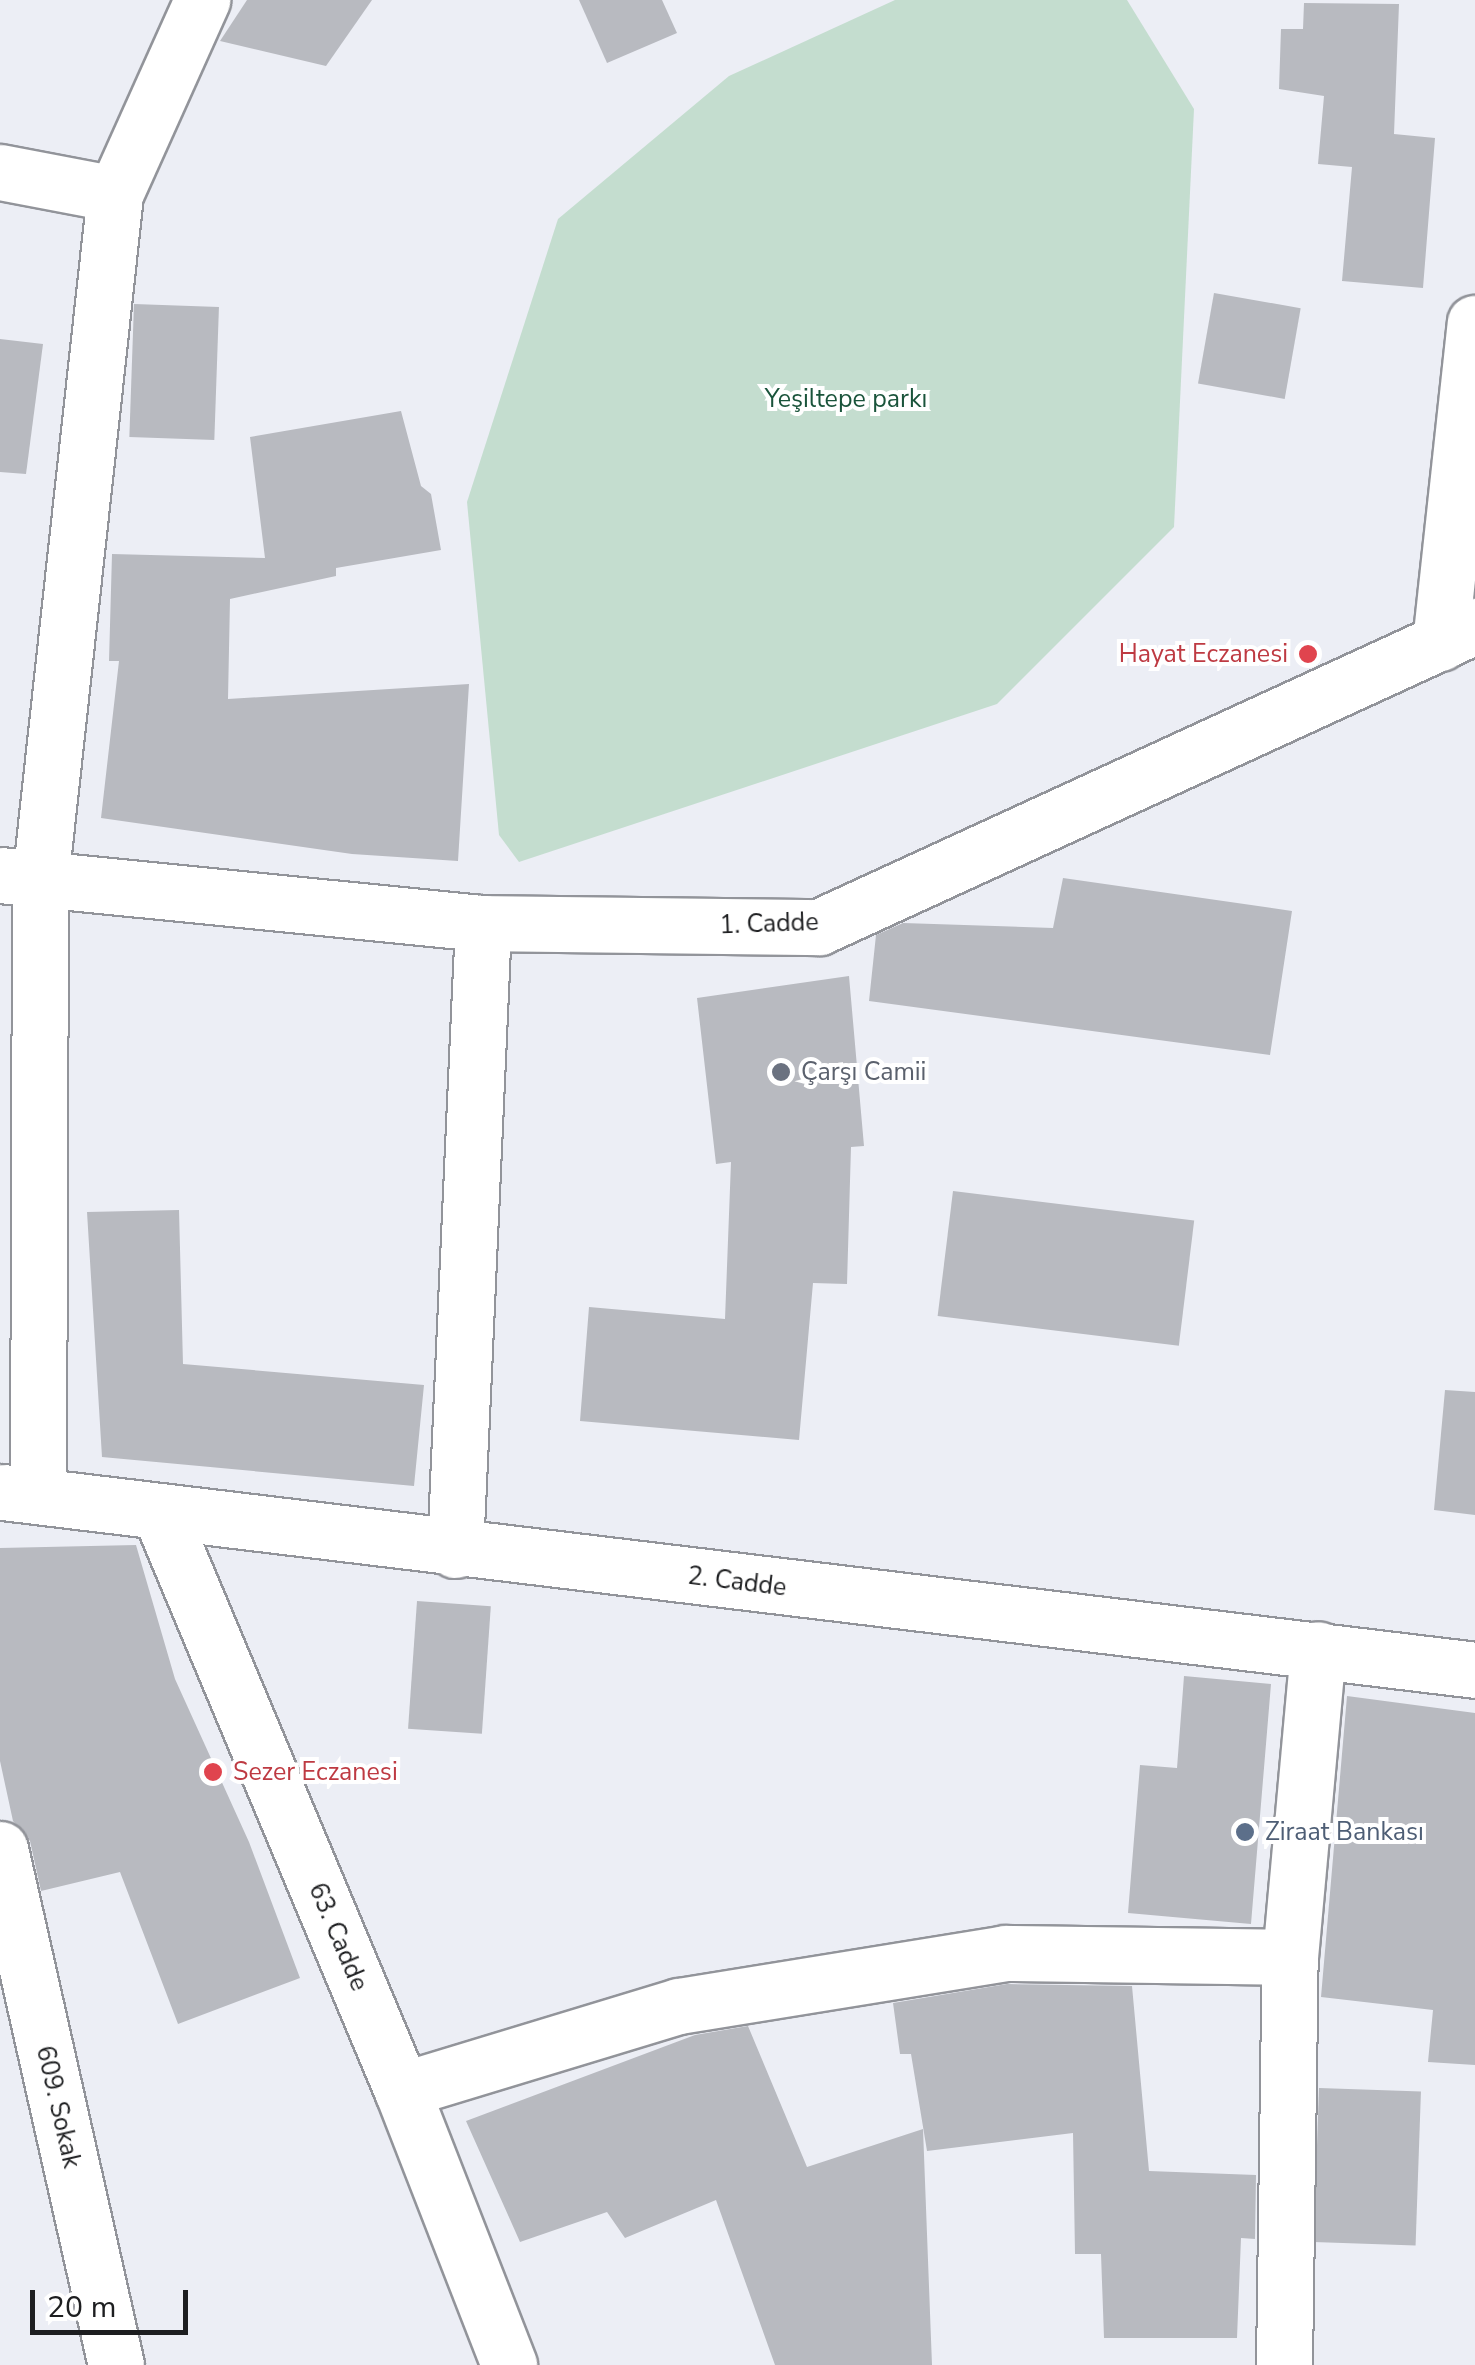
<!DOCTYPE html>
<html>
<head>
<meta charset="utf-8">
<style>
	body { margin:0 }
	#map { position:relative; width:1475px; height:2365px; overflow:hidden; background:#eceef5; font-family:"Nunito Sans",sans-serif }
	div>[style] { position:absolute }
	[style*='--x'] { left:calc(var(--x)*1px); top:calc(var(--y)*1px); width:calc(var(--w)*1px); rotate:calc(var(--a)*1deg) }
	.green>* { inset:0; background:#c4ddcf }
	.building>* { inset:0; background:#b8bac0; transform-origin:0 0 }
	.roads { filter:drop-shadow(2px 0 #92949a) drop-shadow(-2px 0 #92949a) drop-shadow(0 2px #92949a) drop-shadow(0 -2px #92949a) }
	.minor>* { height:55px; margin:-27.5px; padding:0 27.5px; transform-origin:27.5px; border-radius:27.5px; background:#fff }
	.dots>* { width:28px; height:28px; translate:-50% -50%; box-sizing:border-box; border:5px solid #fff; border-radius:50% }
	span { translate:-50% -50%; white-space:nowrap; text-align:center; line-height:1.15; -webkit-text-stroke:8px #fff; paint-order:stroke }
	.park-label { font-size:25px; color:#1a543b }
	.health-label { font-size:25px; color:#be3a42 }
	.right { translate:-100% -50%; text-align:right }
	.left { translate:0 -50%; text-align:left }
	.street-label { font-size:25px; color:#1d1e20 }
	.worship-label { font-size:25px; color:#5b616d }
	.service-label { font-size:25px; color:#4e5e75 }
	.scale { position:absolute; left:30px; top:2290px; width:158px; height:45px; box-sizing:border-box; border:5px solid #1d1e20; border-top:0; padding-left:12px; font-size:30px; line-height:35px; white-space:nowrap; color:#1d1e20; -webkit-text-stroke:8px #fff; paint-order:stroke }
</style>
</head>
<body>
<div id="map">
	<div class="green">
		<div style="clip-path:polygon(895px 0,1127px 0,1194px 109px,1174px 527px,997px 704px,519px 862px,499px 835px,467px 502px,558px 219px,729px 76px)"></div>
	</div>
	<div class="building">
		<div style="clip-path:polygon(247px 0,372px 0,326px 66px,220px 41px)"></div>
		<div style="clip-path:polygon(579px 0,662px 0,677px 33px,607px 63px)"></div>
		<div style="clip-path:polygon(1304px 3px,1399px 4px,1394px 134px,1435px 138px,1423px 288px,1342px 281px,1352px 167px,1318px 164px,1324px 96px,1279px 89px,1281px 29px,1303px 29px)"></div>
		<div style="left:1214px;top:293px;width:88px;height:92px;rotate:10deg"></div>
		<div style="left:134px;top:304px;width:85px;height:133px;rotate:2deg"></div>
		<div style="clip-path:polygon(0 339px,43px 344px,26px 474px,0 472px)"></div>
		<div style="clip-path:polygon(401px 411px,421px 486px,431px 494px,441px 550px,336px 568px,336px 576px,230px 599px,228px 699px,469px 684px,458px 861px,352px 854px,101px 818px,119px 661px,109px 661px,112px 554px,265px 558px,250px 437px)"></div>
		<div style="clip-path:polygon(1063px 878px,1292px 911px,1270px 1055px,869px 1001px,876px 935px,903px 923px,1053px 928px)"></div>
		<div style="clip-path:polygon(849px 976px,864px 1146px,851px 1147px,847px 1284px,813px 1283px,799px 1440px,580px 1421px,589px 1307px,725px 1319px,731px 1162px,716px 1164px,697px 998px)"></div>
		<div style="left:953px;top:1191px;width:243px;height:126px;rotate:7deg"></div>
		<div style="clip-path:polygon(179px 1210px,183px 1364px,424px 1385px,414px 1486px,102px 1457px,87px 1212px)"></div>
		<div style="clip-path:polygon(1445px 1390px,1475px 1392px,1475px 1515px,1434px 1510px)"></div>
		<div style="clip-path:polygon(136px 1545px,175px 1679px,249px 1842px,300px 1978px,178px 2024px,120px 1872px,41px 1891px,30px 1841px,13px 1821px,0 1761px,0 1548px)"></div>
		<div style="left:417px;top:1601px;width:74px;height:128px;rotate:4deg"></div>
		<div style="clip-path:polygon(1184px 1676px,1271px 1684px,1251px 1924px,1128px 1913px,1140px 1765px,1177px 1768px)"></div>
		<div style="clip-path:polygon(1347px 1696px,1475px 1713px,1475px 2065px,1428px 2062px,1433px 2010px,1321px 1997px)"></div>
		<div style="clip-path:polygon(1007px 1984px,1132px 1986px,1149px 2171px,1256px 2175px,1255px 2239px,1241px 2238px,1237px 2338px,1104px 2338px,1101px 2254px,1075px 2254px,1073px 2133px,927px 2151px,911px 2054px,900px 2054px,893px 2003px)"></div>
		<div style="clip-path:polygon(748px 2026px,807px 2167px,923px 2129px,932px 2365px,775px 2365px,716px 2200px,625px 2238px,607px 2212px,520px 2242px,466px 2121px,695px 2035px)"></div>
		<div style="left:1319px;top:2088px;width:102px;height:154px;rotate:2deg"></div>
	</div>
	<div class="roads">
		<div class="minor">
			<div style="--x:0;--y:172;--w:117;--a:10.8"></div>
			<div style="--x:1440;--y:643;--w:322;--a:-83.8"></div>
			<div style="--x:0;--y:875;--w:485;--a:5.7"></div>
			<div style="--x:483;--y:923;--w:336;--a:0.7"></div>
			<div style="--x:819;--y:927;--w:722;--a:-24.65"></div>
			<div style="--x:3;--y:1492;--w:1483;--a:6.89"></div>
			<div style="--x:38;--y:1495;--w:615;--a:-89.81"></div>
			<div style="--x:40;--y:880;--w:690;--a:-83.76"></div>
			<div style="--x:115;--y:194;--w:213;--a:-65.8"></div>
			<div style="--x:160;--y:1513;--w:626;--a:67.25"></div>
			<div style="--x:402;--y:2090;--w:295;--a:68.7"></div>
			<div style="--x:455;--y:1550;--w:628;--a:-87.44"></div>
			<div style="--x:0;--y:1849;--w:529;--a:77.33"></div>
			<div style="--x:402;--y:2090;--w:289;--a:-16.9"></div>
			<div style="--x:679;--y:2006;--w:330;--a:-9.2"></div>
			<div style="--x:1005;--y:1953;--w:285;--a:0.8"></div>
			<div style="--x:1284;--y:2365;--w:408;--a:-89.2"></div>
			<div style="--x:1290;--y:1957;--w:309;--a:-84.8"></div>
		</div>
	</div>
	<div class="dots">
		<div style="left:1308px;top:654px;background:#e0444e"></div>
		<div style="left:781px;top:1072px;background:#6b7280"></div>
		<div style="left:213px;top:1772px;background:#e0444e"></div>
		<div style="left:1245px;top:1832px;background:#5c6f8a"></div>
	</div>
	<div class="park-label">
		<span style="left:846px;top:399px">Yeşiltepe parkı</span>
	</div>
	<div class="health-label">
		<span class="right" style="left:1288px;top:654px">Hayat Eczanesi</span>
		<span class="left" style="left:233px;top:1772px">Sezer Eczanesi</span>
	</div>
	<div class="street-label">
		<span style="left:769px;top:924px;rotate:-2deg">1. Cadde</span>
		<span style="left:737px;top:1582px;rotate:7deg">2. Cadde</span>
		<span style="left:338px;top:1937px;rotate:67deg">63. Cadde</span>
		<span style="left:58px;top:2107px;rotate:77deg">609. Sokak</span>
	</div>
	<div class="worship-label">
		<span class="left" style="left:801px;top:1072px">Çarşı Camii</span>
	</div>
	<div class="service-label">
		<span class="left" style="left:1265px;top:1832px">Ziraat Bankası</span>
	</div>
	<div class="scale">20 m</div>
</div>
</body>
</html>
